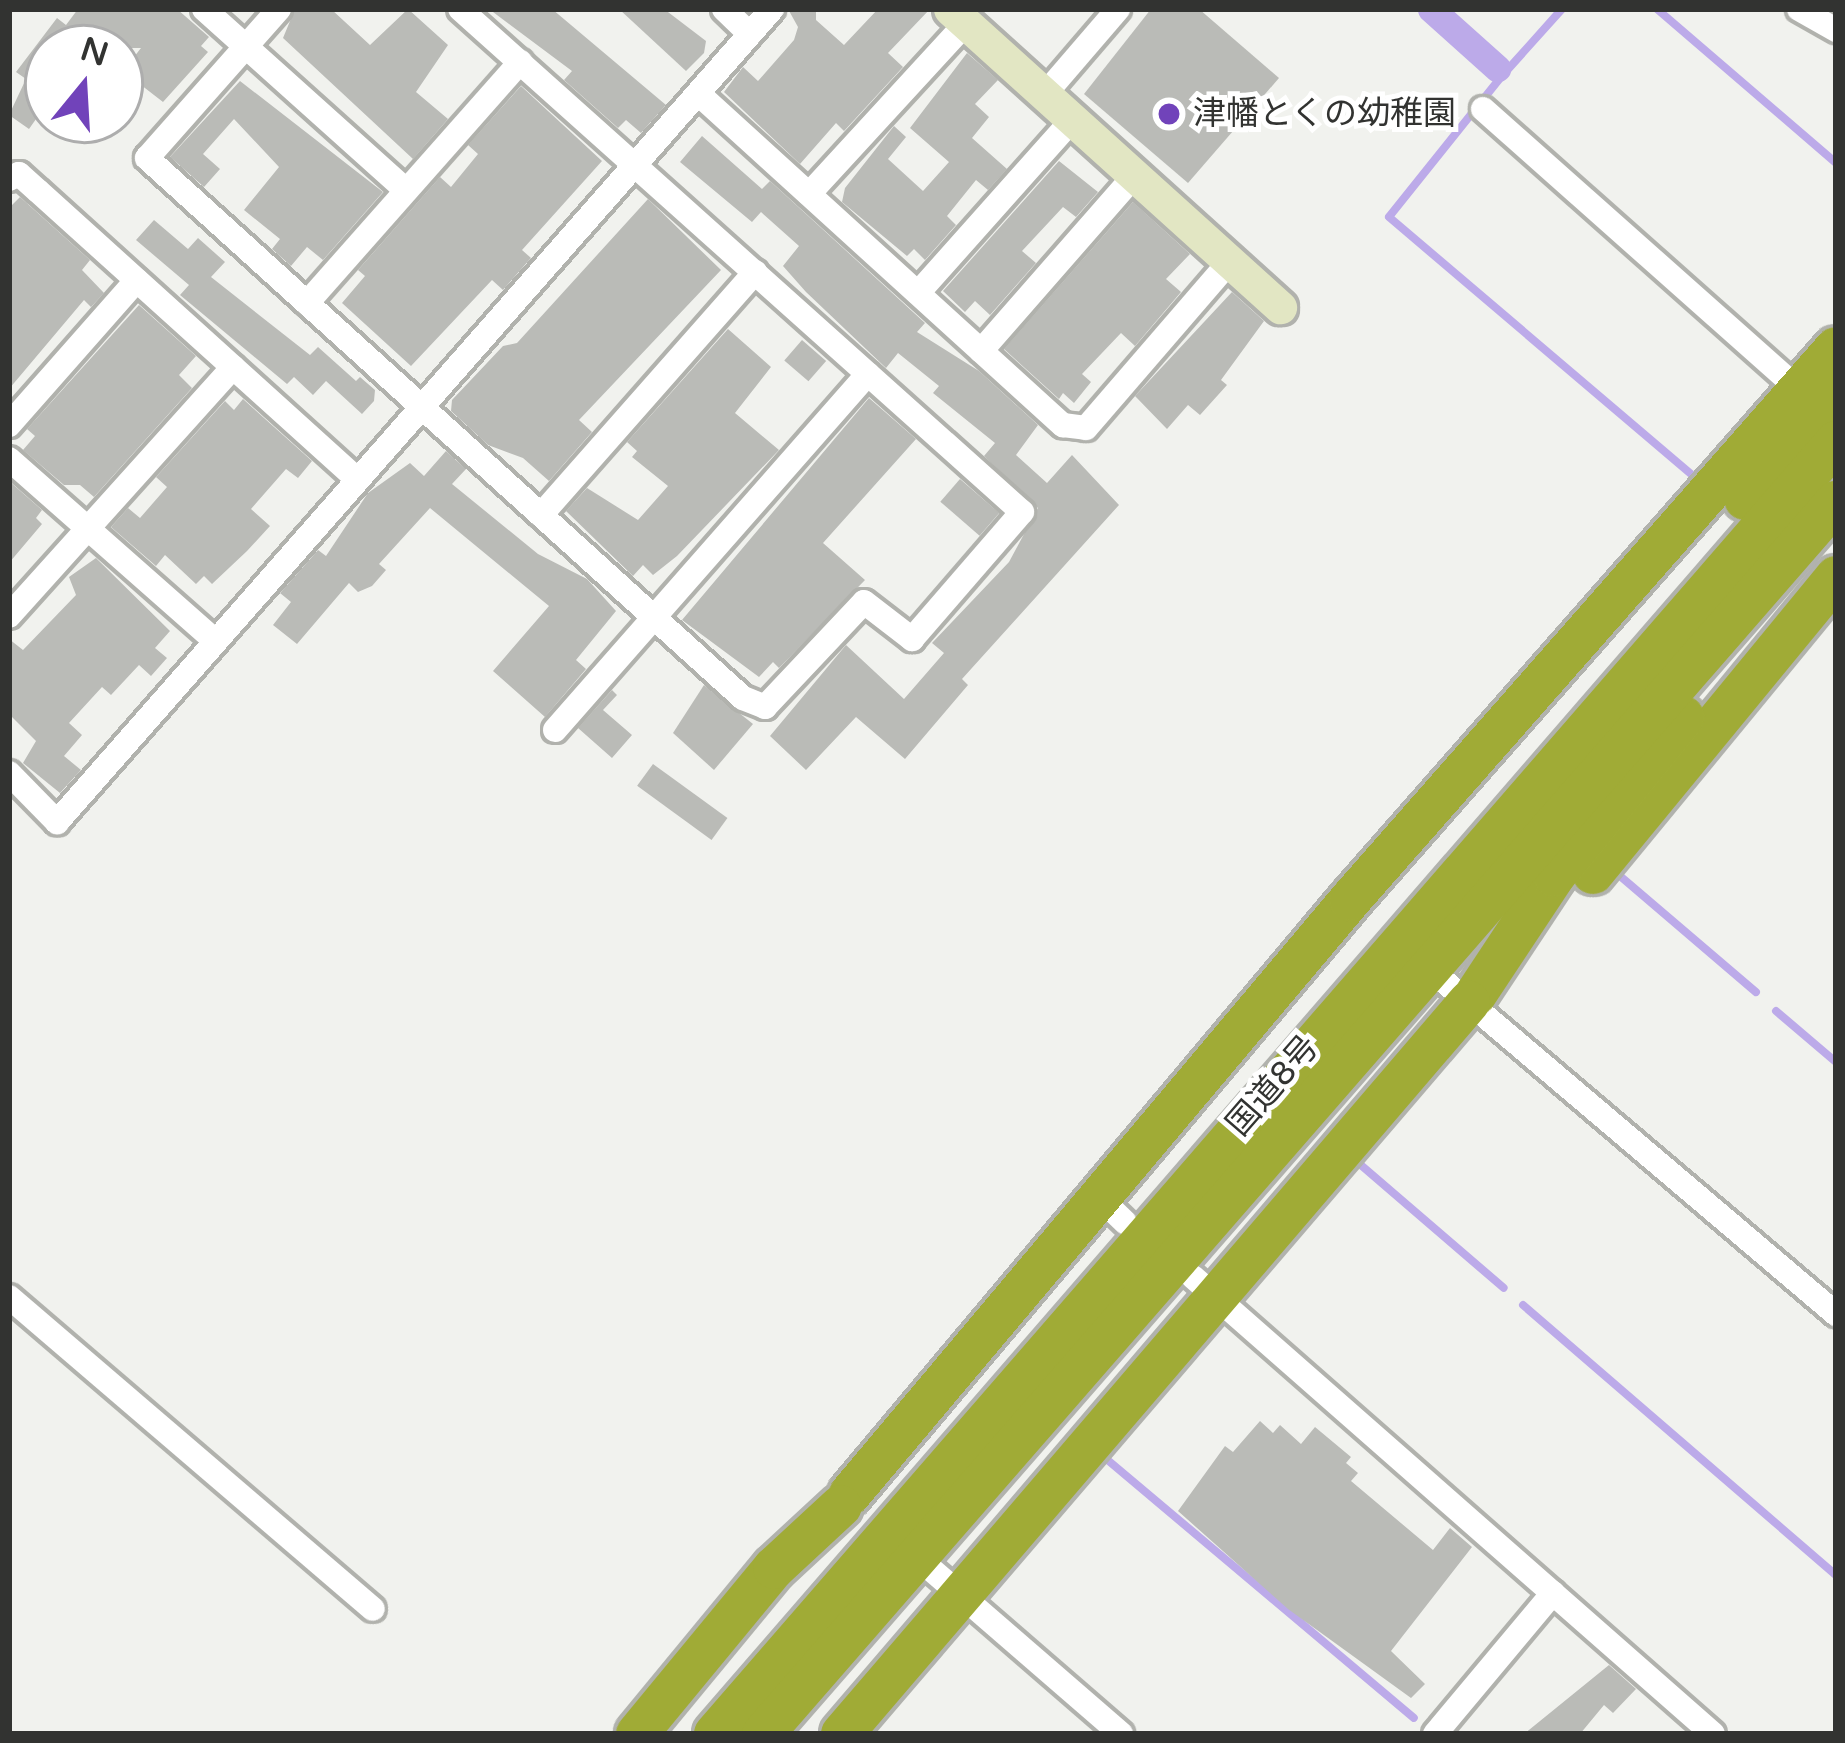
<!DOCTYPE html>
<html>
<head>
<meta charset="utf-8">
<style>
	body { margin:0 }
	#map { position:relative; width:1845px; height:1743px; overflow:hidden; background:#f1f2ee; font-family:"Varela Round","Noto Sans JP",sans-serif }
	div>[style] { position:absolute }
	[style*='--x'] { left:calc(var(--x)*1px); top:calc(var(--y)*1px); width:calc(var(--w)*1px); rotate:calc(var(--a)*1deg) }
	.stream>* { height:8px; margin:-4px; padding:0 4px; transform-origin:4px; border-radius:4px; background:#bcaae9 }
	.canal>* { height:27px; margin:-13.5px; padding:0 13.5px; transform-origin:13.5px; border-radius:13.5px; background:#bcaae9 }
	.building>* { inset:0; background:#babbb7; transform-origin:0 0 }
	.roads { filter:drop-shadow(3px 0 #b1b2ad) drop-shadow(-3px 0 #b1b2ad) drop-shadow(0 3px #b1b2ad) drop-shadow(0 -3px #b1b2ad) }
	.street>* { height:24px; margin:-12px; padding:0 12px; transform-origin:12px; border-radius:12px; background:#fff }
	.secondary>* { height:33px; margin:-16.5px; padding:0 16.5px; transform-origin:16.5px; border-radius:16.5px; background:#e2e6c3 }
	.highway>* { height:42px; margin:-21px; padding:0 21px; transform-origin:21px; border-radius:21px; background:#a0ab36 }
	.dots>* { width:33px; height:33px; translate:-50% -50%; box-sizing:border-box; border:6px solid #fff; border-radius:50% }
	span { translate:-50% -50%; white-space:nowrap; text-align:center; line-height:1.15; -webkit-text-stroke:10px #fff; paint-order:stroke }
	.poi-label { font-size:33px; color:#323331 }
	.left { translate:0 -50%; text-align:left }
	.street-label { font-size:33px; color:#323331 }
	.frame { position:absolute; inset:0; border:12px solid #323331; pointer-events:none }
	.north { position:absolute; left:24px; top:24px; width:120px; height:120px; box-sizing:border-box; background:#fff; border:3px solid #adadad; border-radius:50%; rotate:18deg; font-size:33px; font-weight:700; line-height:48px; text-align:center; color:#323331 }
	.north::after { content:''; display:block; margin:auto; width:42px; height:54px; background:#7143ba; clip-path:polygon(50% 0,100% 100%,50% 72%,0 100%) }
</style>
</head>
<body>
<div id="map">
	<div class="stream">
		<div style="--x:1657;--y:9;--w:236;--a:40.7"></div>
		<div style="--x:1497;--y:68;--w:10;--a:66"></div>
		<div style="--x:1501;--y:77;--w:179;--a:128.7"></div>
		<div style="--x:1389;--y:217;--w:407;--a:40.4"></div>
		<div style="--x:1501;--y:77;--w:91;--a:-48.1"></div>
		<div style="--x:1613;--y:870;--w:188;--a:40.5"></div>
		<div style="--x:1776;--y:1011;--w:79;--a:40.4"></div>
		<div style="--x:1355;--y:1160;--w:196;--a:40.7"></div>
		<div style="--x:1523;--y:1305;--w:413;--a:40.8"></div>
		<div style="--x:1104;--y:1457;--w:405;--a:40.1"></div>
	</div>
	<div class="canal">
		<div style="--x:1431;--y:9;--w:89;--a:41.8"></div>
	</div>
	<div class="building">
		<div style="clip-path:polygon(78px 9px,177px 9px,209px 37px,201px 46px,208px 52px,163px 102px,123px 71px,141px 48px,48px 48px,48px 102px,29px 129px,9px 115px,26px 79px,16px 72px,57px 18px,66px 25px)"></div>
		<div style="clip-path:polygon(295px 9px,331px 9px,370px 45px,408px 9px,448px 45px,416px 92px,448px 119px,413px 159px,283px 38px)"></div>
		<div style="clip-path:polygon(489px 9px,552px 9px,666px 105px,641px 133px,626px 120px,618px 128px,564px 80px,572px 71px)"></div>
		<div style="clip-path:polygon(619px 9px,664px 9px,706px 41px,704px 53px,686px 71px)"></div>
		<div style="clip-path:polygon(788px 9px,816px 9px,816px 20px,844px 45px,878px 9px,930px 9px,888px 53px,903px 67px,844px 131px,836px 123px,800px 164px,724px 92px,743px 67px,758px 81px,794px 40px,798px 27px)"></div>
		<div style="clip-path:polygon(1151px 9px,1199px 9px,1279px 78px,1188px 183px,1084px 94px)"></div>
		<div style="clip-path:polygon(967px 53px,998px 80px,975px 104px,989px 117px,972px 138px,1007px 169px,988px 190px,976px 180px,947px 216px,956px 225px,925px 260px,914px 249px,907px 256px,842px 202px,845px 188px,894px 126px,906px 137px,888px 159px,923px 191px,949px 162px,910px 128px)"></div>
		<div style="clip-path:polygon(240px 81px,383px 192px,323px 260px,307px 247px,291px 266px,272px 249px,280px 239px,244px 210px,279px 167px,234px 119px,203px 154px,220px 169px,204px 187px,170px 157px)"></div>
		<div style="clip-path:polygon(521px 86px,602px 161px,522px 250px,531px 258px,503px 290px,492px 280px,411px 366px,342px 303px,365px 276px,358px 270px,440px 177px,451px 187px,478px 154px,468px 145px)"></div>
		<div style="clip-path:polygon(702px 136px,762px 189px,770px 181px,925px 323px,917px 332px,979px 371px,1038px 425px,1016px 455px,1047px 483px,1072px 455px,1119px 505px,962px 679px,968px 685px,905px 759px,856px 717px,806px 770px,770px 736px,846px 645px,904px 699px,944px 653px,932px 643px,1009px 562px,1038px 508px,984px 456px,995px 443px,933px 393px,939px 386px,898px 353px,886px 368px,806px 292px,783px 266px,799px 246px,761px 212px,752px 222px,680px 162px)"></div>
		<div style="clip-path:polygon(1059px 161px,1098px 192px,1076px 217px,1063px 207px,1022px 251px,1036px 263px,990px 315px,975px 301px,965px 312px,943px 291px)"></div>
		<div style="clip-path:polygon(20px 197px,90px 260px,82px 270px,104px 293px,91px 307px,84px 300px,9px 389px,9px 208px)"></div>
		<div style="clip-path:polygon(648px 199px,721px 270px,579px 420px,592px 432px,549px 481px,523px 458px,488px 445px,451px 411px,452px 400px,503px 346px,517px 343px)"></div>
		<div style="clip-path:polygon(1133px 202px,1190px 254px,1166px 279px,1181px 292px,1135px 346px,1121px 333px,1082px 374px,1091px 382px,1074px 403px,1063px 393px,1059px 399px,1004px 349px)"></div>
		<div style="clip-path:polygon(154px 220px,188px 249px,198px 238px,225px 262px,211px 277px,310px 355px,318px 347px,356px 381px,360px 377px,375px 390px,374px 401px,362px 414px,326px 381px,313px 395px,294px 377px,287px 384px,180px 295px,189px 285px,136px 240px)"></div>
		<div style="clip-path:polygon(1232px 292px,1264px 321px,1221px 380px,1227px 385px,1200px 415px,1188px 405px,1167px 429px,1135px 396px)"></div>
		<div style="clip-path:polygon(139px 305px,196px 356px,179px 375px,192px 388px,94px 497px,80px 485px,64px 485px,23px 450px,35px 436px,27px 429px)"></div>
		<div style="clip-path:polygon(728px 329px,771px 367px,735px 413px,779px 450px,677px 556px,653px 575px,643px 565px,633px 576px,566px 511px,587px 488px,638px 520px,668px 486px,632px 457px,637px 451px,627px 442px)"></div>
		<div style="left:802px;top:340px;width:32px;height:27px;rotate:41deg"></div>
		<div style="clip-path:polygon(869px 398px,916px 439px,823px 543px,865px 580px,779px 668px,773px 662px,759px 677px,682px 620px)"></div>
		<div style="clip-path:polygon(243px 399px,312px 461px,298px 478px,286px 469px,251px 509px,270px 526px,247px 551px,212px 584px,204px 576px,196px 584px,165px 555px,156px 566px,111px 527px,128px 508px,140px 518px,167px 487px,156px 477px,225px 401px,234px 410px)"></div>
		<div style="clip-path:polygon(446px 451px,466px 469px,452px 484px,538px 554px,587px 579px,616px 611px,576px 660px,586px 669px,545px 717px,493px 671px,549px 606px,430px 508px,379px 564px,386px 570px,372px 586px,358px 592px,349px 583px,297px 644px,273px 625px,291px 602px,280px 593px,318px 550px,326px 556px,368px 493px,410px 463px,424px 476px)"></div>
		<div style="left:960px;top:479px;width:52px;height:30px;rotate:41deg"></div>
		<div style="clip-path:polygon(9px 481px,42px 510px,36px 518px,42px 524px,9px 563px)"></div>
		<div style="clip-path:polygon(96px 558px,170px 631px,155px 648px,167px 658px,151px 676px,139px 665px,111px 695px,102px 687px,69px 723px,82px 735px,64px 756px,81px 770px,60px 793px,23px 763px,36px 741px,9px 714px,9px 639px,23px 650px,76px 595px,69px 577px)"></div>
		<div style="clip-path:polygon(704px 685px,753px 724px,714px 770px,673px 733px)"></div>
		<div style="clip-path:polygon(612px 690px,617px 695px,603px 710px,632px 735px,612px 758px,578px 728px)"></div>
		<div style="left:653px;top:764px;width:92px;height:27px;rotate:36deg"></div>
		<div style="clip-path:polygon(1260px 1421px,1273px 1433px,1280px 1425px,1301px 1444px,1315px 1427px,1351px 1457px,1346px 1463px,1358px 1473px,1351px 1481px,1433px 1550px,1450px 1528px,1472px 1547px,1391px 1651px,1425px 1684px,1411px 1698px,1288px 1609px,1178px 1511px,1225px 1446px,1233px 1452px)"></div>
		<div style="clip-path:polygon(1609px 1665px,1636px 1689px,1613px 1713px,1604px 1705px,1580px 1734px,1524px 1734px)"></div>
	</div>
	<div class="roads">
		<div class="street">
			<div style="--x:204;--y:9;--w:271;--a:41.9"></div>
			<div style="--x:279;--y:9;--w:199;--a:131.5"></div>
			<div style="--x:147;--y:158;--w:804;--a:42.18"></div>
			<div style="--x:743;--y:698;--w:24;--a:22"></div>
			<div style="--x:765;--y:707;--w:144;--a:-46.7"></div>
			<div style="--x:864;--y:602;--w:61;--a:37.6"></div>
			<div style="--x:912;--y:639;--w:168;--a:-49.1"></div>
			<div style="--x:1022;--y:512;--w:754;--a:-138.17"></div>
			<div style="--x:724;--y:9;--w:36;--a:44"></div>
			<div style="--x:1799;--y:9;--w:43;--a:29.6"></div>
			<div style="--x:1045;--y:94;--w:112;--a:-49.3"></div>
			<div style="--x:702;--y:97;--w:488;--a:42.3"></div>
			<div style="--x:1063;--y:425;--w:23;--a:7"></div>
			<div style="--x:1086;--y:428;--w:221;--a:-49.2"></div>
			<div style="--x:1483;--y:109;--w:424;--a:41.6"></div>
			<div style="--x:9;--y:179;--w:11;--a:-27"></div>
			<div style="--x:19;--y:174;--w:25;--a:42"></div>
			<div style="--x:38;--y:191;--w:425;--a:42.1"></div>
			<div style="--x:809;--y:194;--w:232;--a:-47.4"></div>
			<div style="--x:918;--y:293;--w:233;--a:-48.3"></div>
			<div style="--x:307;--y:303;--w:322;--a:-48.5"></div>
			<div style="--x:981;--y:351;--w:234;--a:-48.8"></div>
			<div style="--x:9;--y:425;--w:193;--a:-48.6"></div>
			<div style="--x:9;--y:459;--w:272;--a:41.4"></div>
			<div style="--x:541;--y:515;--w:324;--a:-48.6"></div>
			<div style="--x:9;--y:616;--w:335;--a:-48"></div>
			<div style="--x:555;--y:730;--w:474;--a:-48.7"></div>
			<div style="--x:9;--y:773;--w:69;--a:45.6"></div>
			<div style="--x:57;--y:822;--w:1083;--a:-48.67"></div>
			<div style="--x:1446;--y:983;--w:512;--a:40.32"></div>
			<div style="--x:1104;--y:1202;--w:29;--a:44"></div>
			<div style="--x:1193;--y:1277;--w:692;--a:41.31"></div>
			<div style="--x:9;--y:1297;--w:479;--a:40.6"></div>
			<div style="--x:933;--y:1571;--w:249;--a:40.9"></div>
			<div style="--x:1435;--y:1734;--w:184;--a:-50.1"></div>
		</div>
		<div class="secondary">
			<div style="--x:950;--y:9;--w:445;--a:42.1"></div>
		</div>
		<div class="highway">
			<div style="--x:1745;--y:499;--w:137;--a:-48.3"></div>
			<div style="--x:1593;--y:873;--w:383;--a:-50.6"></div>
			<div style="--x:1476;--y:994;--w:141;--a:-56.5"></div>
			<div style="--x:1554;--y:876;--w:205;--a:-50.9"></div>
			<div style="--x:850;--y:1494;--w:776;--a:-49.91"></div>
			<div style="--x:1350;--y:900;--w:735;--a:-48.64"></div>
			<div style="--x:637;--y:1734;--w:215;--a:-50.5"></div>
			<div style="--x:774;--y:1568;--w:91;--a:-42.8"></div>
			<div style="--x:715;--y:1734;--w:1711;--a:-49.05"></div>
			<div style="--x:763;--y:1734;--w:1634;--a:-48.95"></div>
			<div style="--x:842;--y:1734;--w:964;--a:-49.42"></div>
		</div>
	</div>
	<div class="dots">
		<div style="left:1169px;top:114px;background:#7143ba"></div>
	</div>
	<div class="poi-label">
		<span class="left" style="left:1193px;top:114px">津幡とくの幼稚園</span>
	</div>
	<div class="street-label">
		<span style="left:1273px;top:1086px;rotate:-49deg">国道8号</span>
	</div>
	<div class="frame"></div>
	<div class="north">N</div>
</div>
</body>
</html>
